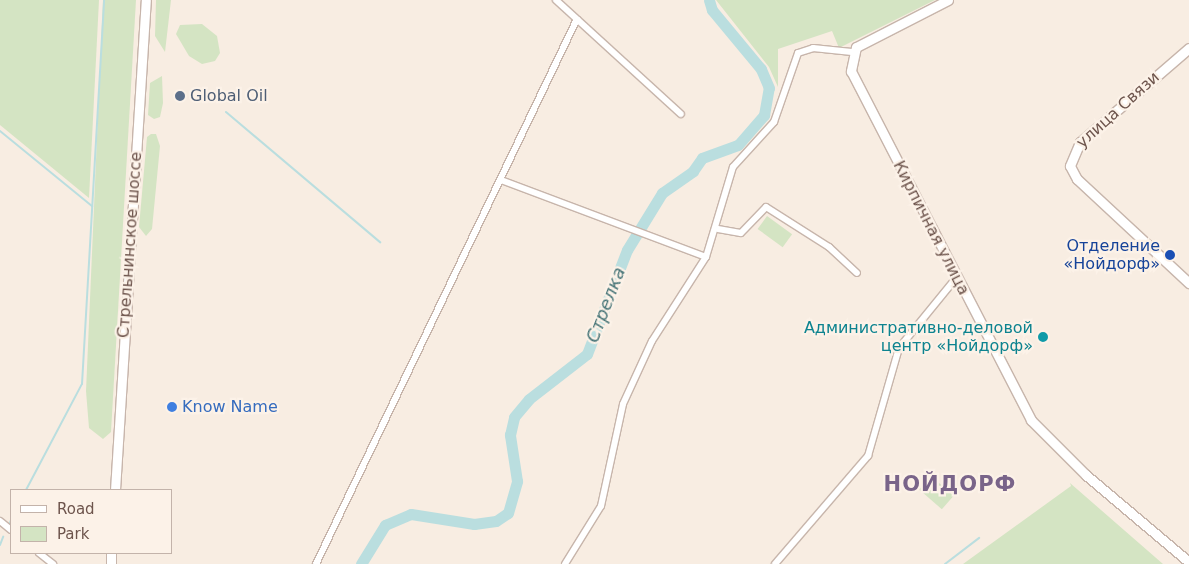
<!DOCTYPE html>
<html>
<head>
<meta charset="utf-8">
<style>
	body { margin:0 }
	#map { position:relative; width:1189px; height:564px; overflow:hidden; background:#f8ede2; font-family:"DejaVu Sans",sans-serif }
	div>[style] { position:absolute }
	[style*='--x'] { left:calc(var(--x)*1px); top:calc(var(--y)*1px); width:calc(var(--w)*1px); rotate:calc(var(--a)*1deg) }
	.green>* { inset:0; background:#d4e4c3; transform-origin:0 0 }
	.stream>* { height:2px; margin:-1px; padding:0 1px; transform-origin:1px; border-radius:1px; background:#badedf }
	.river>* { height:11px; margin:-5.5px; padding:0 5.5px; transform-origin:5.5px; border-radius:5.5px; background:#badedf }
	.roads { filter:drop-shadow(1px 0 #c7b5ab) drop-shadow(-1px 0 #c7b5ab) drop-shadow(0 1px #c7b5ab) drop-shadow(0 -1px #c7b5ab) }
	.street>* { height:6px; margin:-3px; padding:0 3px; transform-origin:3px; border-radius:3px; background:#fff }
	.secondary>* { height:9px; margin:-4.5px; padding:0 4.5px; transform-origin:4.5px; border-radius:4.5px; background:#fff }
	.dots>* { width:14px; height:14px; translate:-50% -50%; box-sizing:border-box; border:2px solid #fcf2e8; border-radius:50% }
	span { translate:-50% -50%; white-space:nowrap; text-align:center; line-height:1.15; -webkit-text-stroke:4.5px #fcf2e8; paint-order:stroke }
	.service-label { font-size:16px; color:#4e5e75 }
	.left { translate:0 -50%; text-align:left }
	.street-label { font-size:16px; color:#6d544c }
	.transit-label { font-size:16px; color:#164399 }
	.right { translate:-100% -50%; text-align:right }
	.culture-label { font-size:16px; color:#0d838f }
	.shop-label { font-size:16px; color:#366cbe }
	.water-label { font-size:18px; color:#467477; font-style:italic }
	.district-label { font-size:21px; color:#796489; font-weight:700; letter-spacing:1px }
	.legend { position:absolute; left:10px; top:489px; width:162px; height:65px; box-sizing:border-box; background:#fcf2e8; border:1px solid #c3b3aa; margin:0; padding:6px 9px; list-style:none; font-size:15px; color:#6d544c }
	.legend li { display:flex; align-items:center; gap:10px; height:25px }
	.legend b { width:25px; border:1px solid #c3b3aa }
</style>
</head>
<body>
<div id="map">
	<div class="green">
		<div style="clip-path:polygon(0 0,99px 0,89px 198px,0 125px)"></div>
		<div style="clip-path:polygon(103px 0,136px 0,111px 432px,103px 439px,89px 428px,86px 391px)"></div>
		<div style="clip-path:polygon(156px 0,171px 0,165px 52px,155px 36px)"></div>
		<div style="clip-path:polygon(716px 0,935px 0,839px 48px,832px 31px,778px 49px,778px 87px,769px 67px)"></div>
		<div style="clip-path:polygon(202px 24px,217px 36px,220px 53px,215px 61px,202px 64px,189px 56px,176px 34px,180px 25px)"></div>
		<div style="clip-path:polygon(162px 76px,163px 103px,160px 117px,154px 119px,148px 115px,150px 83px)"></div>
		<div style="clip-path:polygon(151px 134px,156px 134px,160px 146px,152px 229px,146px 236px,139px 227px,147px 137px)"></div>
		<div style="left:767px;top:216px;width:31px;height:16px;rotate:36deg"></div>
		<div style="left:931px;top:476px;width:30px;height:18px;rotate:41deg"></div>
		<div style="clip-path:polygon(1070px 483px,1163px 564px,963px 564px,1071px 486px)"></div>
	</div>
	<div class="stream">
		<div style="--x:226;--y:112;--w:202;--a:40.2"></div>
		<div style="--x:0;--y:131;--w:119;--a:39.2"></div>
		<div style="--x:26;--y:490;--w:120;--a:-62.2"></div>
		<div style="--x:82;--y:384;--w:385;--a:-86.7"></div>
		<div style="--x:10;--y:523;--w:3;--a:-72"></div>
		<div style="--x:0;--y:545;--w:9;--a:-69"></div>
		<div style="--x:945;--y:564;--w:43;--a:-37.4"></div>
	</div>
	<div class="river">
		<div style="--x:361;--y:564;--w:46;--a:-58.4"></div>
		<div style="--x:385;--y:525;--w:28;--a:-23"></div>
		<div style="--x:411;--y:514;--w:64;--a:9"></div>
		<div style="--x:474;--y:524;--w:22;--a:-8"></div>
		<div style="--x:496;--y:521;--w:14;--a:-34"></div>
		<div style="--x:508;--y:513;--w:33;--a:-74"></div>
		<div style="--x:517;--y:481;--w:47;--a:-98.7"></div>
		<div style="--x:510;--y:435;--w:18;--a:-77"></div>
		<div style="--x:514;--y:417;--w:23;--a:-50"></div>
		<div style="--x:529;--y:399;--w:73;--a:-37.8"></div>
		<div style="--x:587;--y:354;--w:111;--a:-69"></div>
		<div style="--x:627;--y:250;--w:67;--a:-58.4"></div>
		<div style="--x:662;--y:193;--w:38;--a:-35"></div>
		<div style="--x:693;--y:171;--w:16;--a:-55"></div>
		<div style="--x:702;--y:158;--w:38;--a:-20"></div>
		<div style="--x:738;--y:145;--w:40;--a:-49"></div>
		<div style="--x:764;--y:115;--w:27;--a:-80"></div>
		<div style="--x:769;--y:88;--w:21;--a:-113"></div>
		<div style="--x:761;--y:69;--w:77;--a:-129.7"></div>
		<div style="--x:712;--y:10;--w:10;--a:-107"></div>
	</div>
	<div class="roads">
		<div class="street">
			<div style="--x:556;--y:0;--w:169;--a:42.4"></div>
			<div style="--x:501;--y:180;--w:219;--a:20.6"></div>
			<div style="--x:718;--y:229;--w:23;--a:10"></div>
			<div style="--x:741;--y:233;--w:36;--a:-46"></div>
			<div style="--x:766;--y:207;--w:75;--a:32.4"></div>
			<div style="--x:829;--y:247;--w:38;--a:43"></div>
			<div style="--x:0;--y:521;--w:14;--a:39"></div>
			<div style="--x:39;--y:553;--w:18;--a:38"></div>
			<div style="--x:316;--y:564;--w:604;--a:-64.41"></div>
			<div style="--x:565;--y:564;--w:68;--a:-58.2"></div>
			<div style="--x:601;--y:506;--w:104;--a:-77.8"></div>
			<div style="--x:623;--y:404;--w:69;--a:-65.3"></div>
			<div style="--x:652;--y:341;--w:100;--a:-57.3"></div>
			<div style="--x:706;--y:257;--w:94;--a:-73.3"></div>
			<div style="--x:733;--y:167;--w:61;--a:-47.7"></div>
			<div style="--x:774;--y:122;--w:73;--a:-70.8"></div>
			<div style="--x:798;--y:53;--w:16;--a:-18"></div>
			<div style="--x:813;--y:48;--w:39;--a:6"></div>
			<div style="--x:775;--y:564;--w:143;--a:-49.3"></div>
			<div style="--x:868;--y:456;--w:112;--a:-74"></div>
			<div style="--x:899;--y:348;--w:90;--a:-50.8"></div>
		</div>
		<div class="secondary">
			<div style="--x:948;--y:0;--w:103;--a:152.9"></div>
			<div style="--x:856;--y:47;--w:25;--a:102"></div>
			<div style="--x:851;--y:71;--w:393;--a:62.7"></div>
			<div style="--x:1031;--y:420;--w:78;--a:45"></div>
			<div style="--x:1086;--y:475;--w:135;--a:40.2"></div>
			<div style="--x:1189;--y:48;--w:144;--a:139.2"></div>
			<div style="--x:1080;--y:142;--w:26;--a:113"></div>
			<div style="--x:1070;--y:166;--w:15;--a:62"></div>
			<div style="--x:1077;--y:179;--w:153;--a:42.9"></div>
			<div style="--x:115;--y:490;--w:491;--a:-86.4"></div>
			<div style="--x:111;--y:564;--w:11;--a:-90"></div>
		</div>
	</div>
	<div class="dots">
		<div style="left:180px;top:96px;background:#5c6f8a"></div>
		<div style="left:1170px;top:255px;background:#1a4fb4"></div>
		<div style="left:1043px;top:337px;background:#0f9aa8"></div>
		<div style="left:172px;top:407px;background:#3f7fe0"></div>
	</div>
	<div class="service-label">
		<span class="left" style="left:190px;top:96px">Global Oil</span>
	</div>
	<div class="street-label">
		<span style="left:1118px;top:110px;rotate:-42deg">улица Связи</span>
		<span style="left:931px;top:228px;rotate:63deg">Кирпичная улица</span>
		<span style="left:130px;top:245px;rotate:-86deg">Стрельнинское шоссе</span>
	</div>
	<div class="transit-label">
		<span class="right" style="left:1160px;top:255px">Отделение<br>«Нойдорф»</span>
	</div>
	<div class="culture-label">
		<span class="right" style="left:1033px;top:337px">Административно-деловой<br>центр «Нойдорф»</span>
	</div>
	<div class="shop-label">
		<span class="left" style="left:182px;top:407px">Know Name</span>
	</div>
	<div class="water-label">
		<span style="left:606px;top:305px;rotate:-69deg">Стрелка</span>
	</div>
	<div class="district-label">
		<span style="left:950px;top:484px">НОЙДОРФ</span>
	</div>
	<ul class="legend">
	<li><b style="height:6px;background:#fff"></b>Road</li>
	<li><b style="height:14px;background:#d4e4c3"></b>Park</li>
	</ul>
</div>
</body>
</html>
